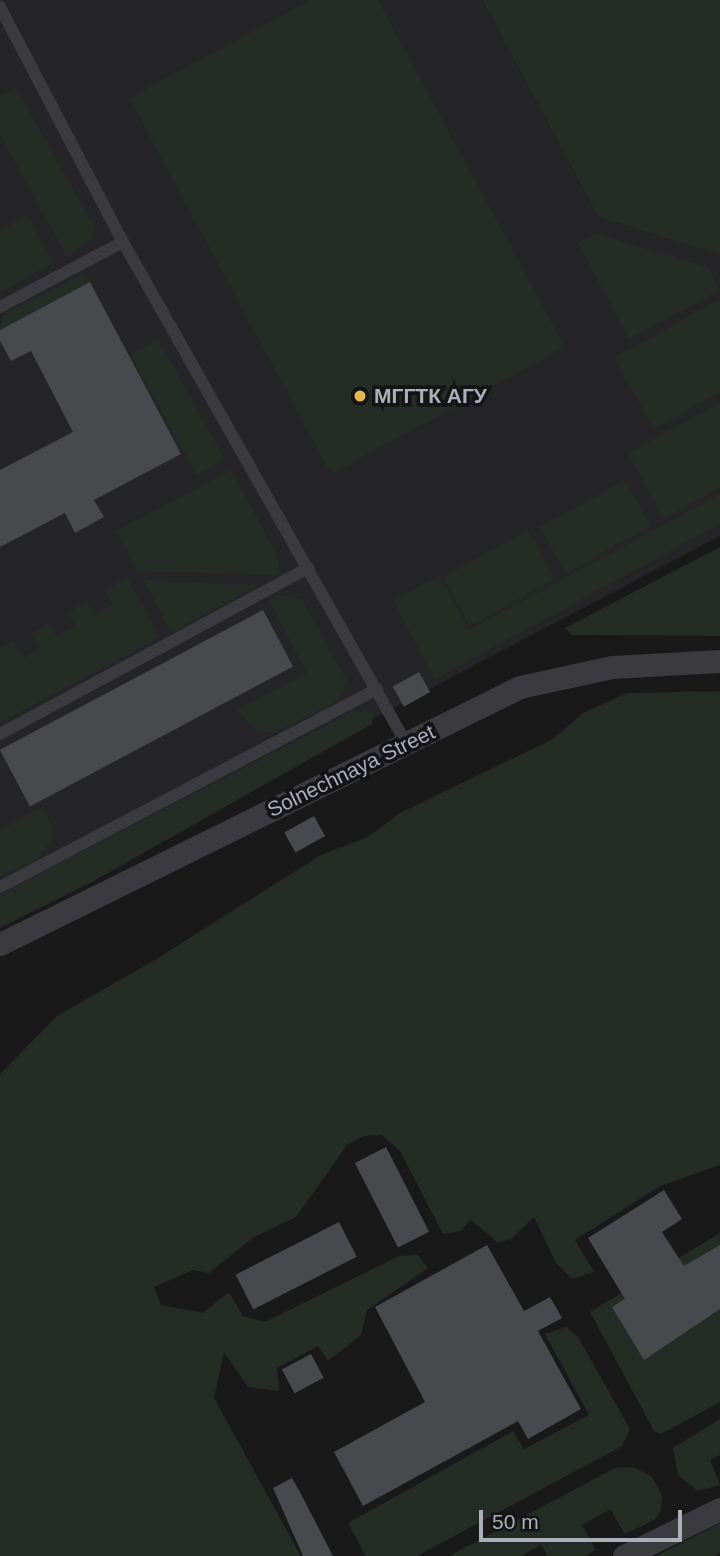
<!DOCTYPE html>
<html>
<head>
<meta charset="utf-8">
<style>
	body { margin:0 }
	#map { position:relative; width:720px; height:1556px; overflow:hidden; background:#19191a; font-family:Helvetica,sans-serif }
	div>[style] { position:absolute }
	[style*='--x'] { left:calc(var(--x)*1px); top:calc(var(--y)*1px); width:calc(var(--w)*1px); rotate:calc(var(--a)*1deg) }
	.built>* { inset:0; background:#252527 }
	.green>* { inset:0; background:#252c26; transform-origin:0 0 }
	.building>* { inset:0; background:#48494d; transform-origin:0 0 }
	.lane>* { height:12px; margin:-6px; padding:0 6px; transform-origin:6px; border-radius:6px; background:#3a3a3f }
	.street>* { height:23px; margin:-11.5px; padding:0 11.5px; transform-origin:11.5px; border-radius:11.5px; background:#3a3a3f }
	.dots>* { width:19px; height:19px; translate:-50% -50%; box-sizing:border-box; border:4px solid #141416; border-radius:50% }
	span { translate:-50% -50%; white-space:nowrap; text-align:center; line-height:1.15; -webkit-text-stroke:7px #141416; paint-order:stroke }
	.poi-label { font-size:21px; color:#acafb9; font-weight:700 }
	.left { translate:0 -50%; text-align:left }
	.street-label { font-size:21px; color:#acafb9 }
	.scale { position:absolute; left:479px; top:1510px; width:203px; height:32px; box-sizing:border-box; border:4px solid #acafb9; border-top:0; padding-left:9px; font-size:21px; line-height:24px; white-space:nowrap; color:#acafb9; -webkit-text-stroke:5px #141416; paint-order:stroke }
</style>
</head>
<body>
<div id="map">
	<div class="built">
		<div style="clip-path:polygon(0 0,482px 0,598px 217px,720px 255px,720px 536px,0 915px)"></div>
	</div>
	<div class="green">
		<div style="clip-path:polygon(311px 0,378px 0,565px 347px,331px 474px,129px 98px)"></div>
		<div style="clip-path:polygon(482px 0,720px 0,720px 255px,598px 217px)"></div>
		<div style="clip-path:polygon(16px 88px,94px 225px,92px 239px,67px 257px,0 135px,0 96px)"></div>
		<div style="clip-path:polygon(27px 215px,53px 263px,0 292px,0 231px)"></div>
		<div style="clip-path:polygon(595px 234px,708px 267px,720px 290px,629px 339px,578px 243px)"></div>
		<div style="clip-path:polygon(83px 274px,90px 282px,0 329px,3px 314px)"></div>
		<div style="clip-path:polygon(720px 299px,720px 392px,654px 429px,614px 358px)"></div>
		<div style="left:158px;top:339px;width:138px;height:32px;rotate:61deg"></div>
		<div style="clip-path:polygon(720px 403px,720px 488px,663px 519px,628px 453px)"></div>
		<div style="clip-path:polygon(231px 470px,277px 554px,280px 575px,137px 571px,116px 531px)"></div>
		<div style="left:625px;top:480px;width:53px;height:97px;rotate:61deg"></div>
		<div style="clip-path:polygon(720px 494px,720px 524px,435px 679px,393px 601px,439px 576px,469px 630px)"></div>
		<div style="left:528px;top:530px;width:56px;height:97px;rotate:61deg"></div>
		<div style="clip-path:polygon(720px 547px,720px 636px,572px 635px,565px 628px)"></div>
		<div style="clip-path:polygon(127px 577px,160px 638px,0 723px,0 648px,13px 641px,24px 658px,40px 647px,31px 634px,48px 623px,57px 636px,75px 625px,68px 613px,86px 601px,94px 615px,112px 604px,104px 591px)"></div>
		<div style="clip-path:polygon(144px 580px,257px 586px,171px 633px)"></div>
		<div style="clip-path:polygon(280px 595px,302px 599px,346px 679px,342px 695px,332px 704px,275px 733px,257px 731px,237px 710px,307px 673px,268px 599px)"></div>
		<div style="clip-path:polygon(720px 691px,720px 1165px,660px 1186px,575px 1240px,594px 1272px,572px 1279px,556px 1263px,534px 1217px,511px 1239px,498px 1243px,471px 1220px,460px 1231px,443px 1234px,400px 1151px,382px 1135px,364px 1136px,347px 1145px,296px 1217px,254px 1237px,209px 1273px,193px 1270px,154px 1287px,161px 1305px,203px 1313px,229px 1292px,243px 1316px,265px 1322px,399px 1256px,418px 1255px,428px 1268px,367px 1310px,361px 1335px,328px 1361px,318px 1346px,277px 1368px,279px 1391px,248px 1387px,224px 1352px,214px 1398px,301px 1556px,0 1556px,0 1074px,57px 1016px,158px 958px,321px 855px,368px 837px,400px 813px,553px 739px,583px 713px,628px 693px)"></div>
		<div style="clip-path:polygon(366px 711px,374px 713px,372px 724px,90px 883px,0 928px,0 894px,350px 713px)"></div>
		<div style="clip-path:polygon(43px 807px,53px 828px,52px 840px,36px 860px,0 877px,0 830px)"></div>
		<div style="clip-path:polygon(720px 1233px,720px 1402px,661px 1434px,654px 1431px,590px 1312px)"></div>
		<div style="clip-path:polygon(566px 1327px,578px 1337px,630px 1429px,622px 1446px,417px 1556px,366px 1556px,348px 1523px,513px 1431px,524px 1449px,589px 1415px,545px 1334px)"></div>
		<div style="clip-path:polygon(720px 1419px,720px 1455px,710px 1460px,720px 1485px,698px 1491px,678px 1475px,673px 1448px)"></div>
		<div style="clip-path:polygon(617px 1467px,635px 1468px,651px 1476px,662px 1495px,661px 1511px,654px 1520px,625px 1534px,610px 1509px,582px 1525px,596px 1550px,585px 1556px,548px 1556px,541px 1545px,521px 1556px,449px 1556px)"></div>
		<div style="clip-path:polygon(720px 1523px,720px 1553px,715px 1556px,656px 1556px)"></div>
	</div>
	<div class="building">
		<div style="clip-path:polygon(90px 282px,181px 454px,94px 500px,104px 517px,75px 533px,65px 513px,0 547px,0 470px,73px 432px,31px 351px,11px 361px,0 341px,0 330px)"></div>
		<div style="left:263px;top:610px;width:64px;height:298px;rotate:62deg"></div>
		<div style="left:419px;top:672px;width:23px;height:30px;rotate:61deg"></div>
		<div style="left:314px;top:816px;width:23px;height:34px;rotate:61deg"></div>
		<div style="left:386px;top:1147px;width:95px;height:35px;rotate:63deg"></div>
		<div style="clip-path:polygon(664px 1190px,682px 1219px,662px 1232px,684px 1266px,720px 1245px,720px 1309px,644px 1360px,612px 1307px,625px 1299px,588px 1238px)"></div>
		<div style="left:339px;top:1222px;width:39px;height:116px;rotate:63deg"></div>
		<div style="clip-path:polygon(487px 1245px,524px 1311px,550px 1297px,562px 1318px,538px 1331px,581px 1409px,528px 1439px,518px 1421px,363px 1506px,334px 1452px,425px 1402px,375px 1307px)"></div>
		<div style="left:311px;top:1354px;width:27px;height:33px;rotate:62deg"></div>
		<div style="clip-path:polygon(292px 1478px,301px 1494px,333px 1556px,303px 1556px,273px 1488px)"></div>
	</div>
	<div class="lane">
		<div style="--x:0;--y:7;--w:265;--a:62.4"></div>
		<div style="--x:123;--y:242;--w:575;--a:60.54"></div>
		<div style="--x:0;--y:307;--w:139;--a:-27.9"></div>
		<div style="--x:0;--y:734;--w:350;--a:-28.3"></div>
		<div style="--x:0;--y:887;--w:426;--a:-27.7"></div>
	</div>
	<div class="street">
		<div style="--x:0;--y:944;--w:580;--a:-26.3"></div>
		<div style="--x:520;--y:687;--w:94;--a:-12.3"></div>
		<div style="--x:612;--y:667;--w:108;--a:-3.2"></div>
		<div style="--x:624;--y:1556;--w:107;--a:-26.1"></div>
	</div>
	<div class="dots">
		<div style="left:360px;top:396px;background:#e3b848"></div>
	</div>
	<div class="poi-label">
		<span class="left" style="left:374px;top:396px">МГГТК АГУ</span>
	</div>
	<div class="street-label">
		<span style="left:351px;top:771px;rotate:-26deg">Solnechnaya Street</span>
	</div>
	<div class="scale">50 m</div>
</div>
</body>
</html>
